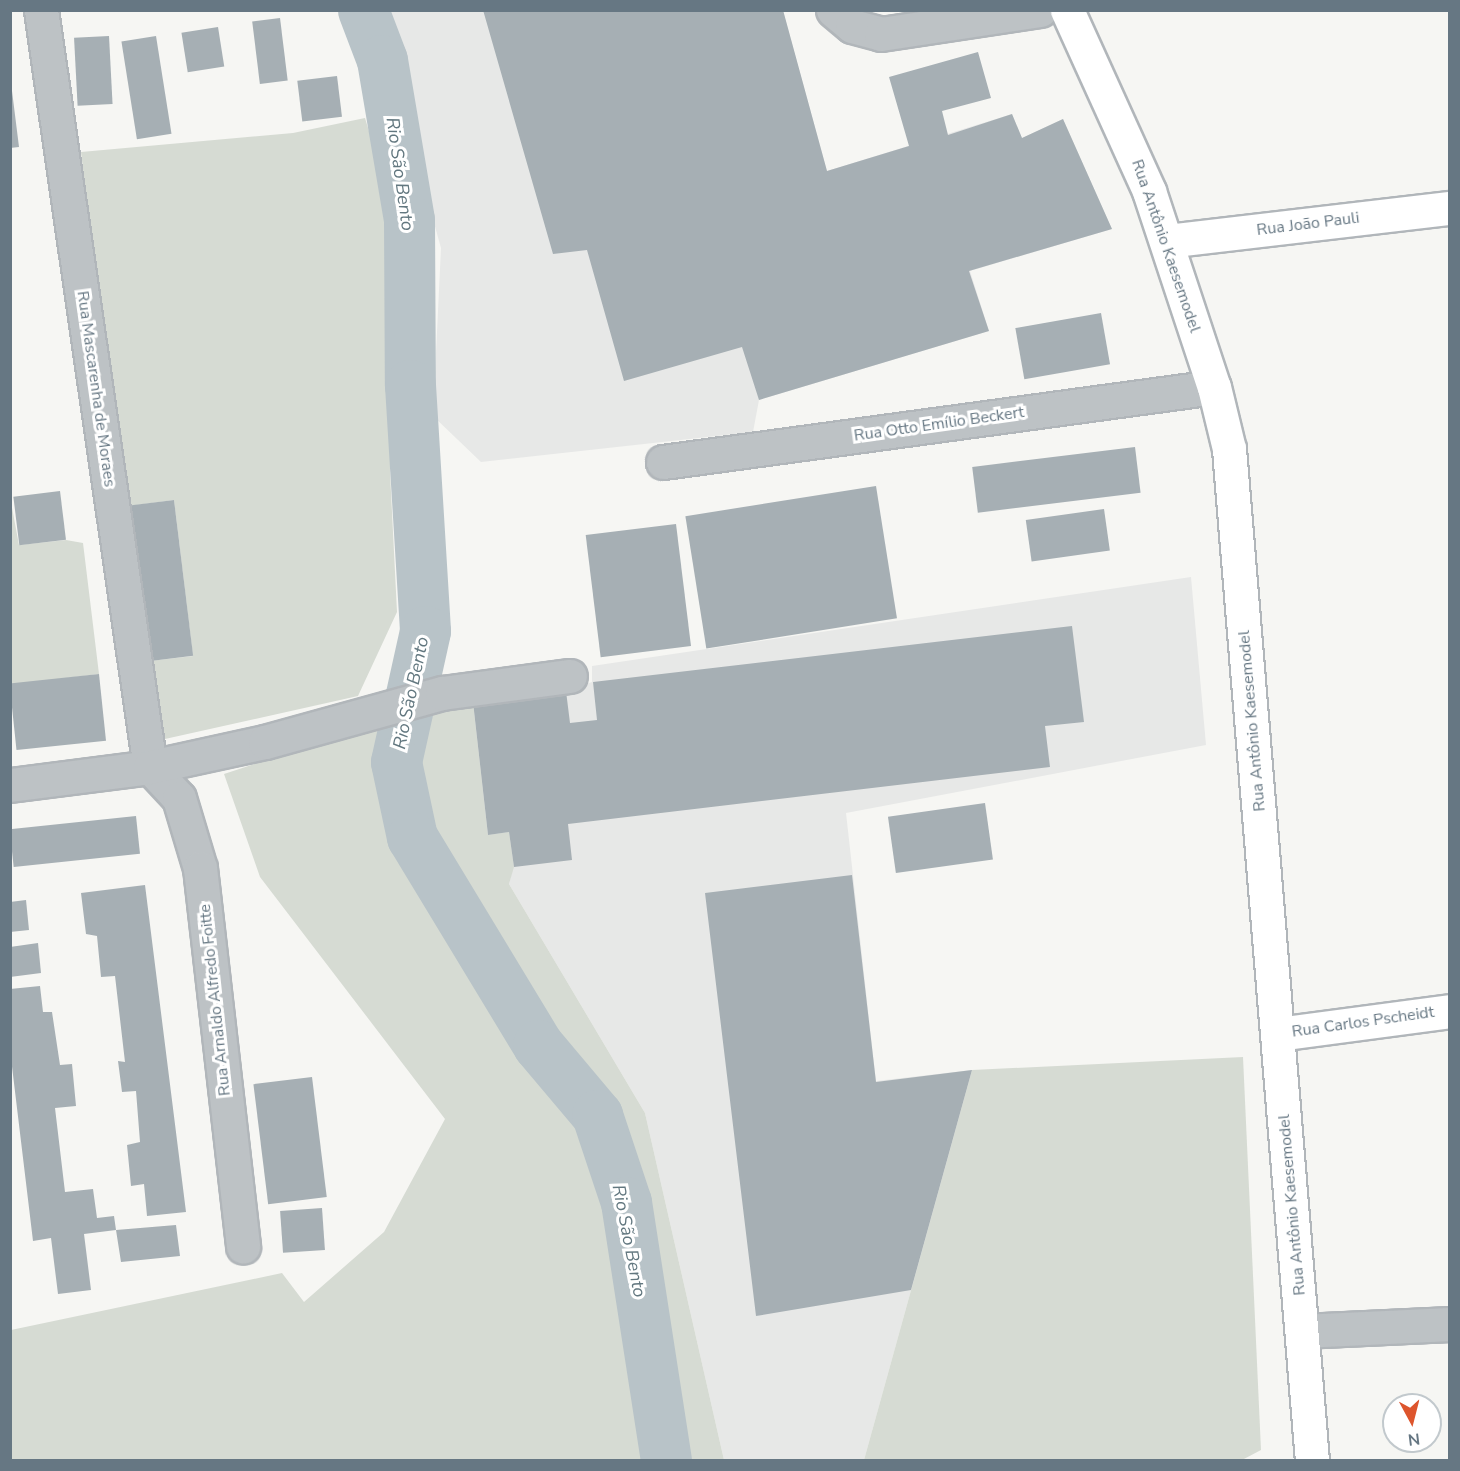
<!DOCTYPE html>
<html>
<head>
<meta charset="utf-8">
<style>
	body { margin:0 }
	#map { position:relative; width:1460px; height:1471px; overflow:hidden; background:#f6f6f3; font-family:"Nunito Sans",sans-serif }
	div>[style] { position:absolute }
	[style*='--x'] { left:calc(var(--x)*1px); top:calc(var(--y)*1px); width:calc(var(--w)*1px); rotate:calc(var(--a)*1deg) }
	.built>* { inset:0; background:#e7e8e7 }
	.green>* { inset:0; background:#d6dbd3 }
	.river>* { height:51px; margin:-25.5px; padding:0 25.5px; transform-origin:25.5px; border-radius:25.5px; background:#b8c3c8 }
	.building>* { inset:0; background:#a6afb4; transform-origin:0 0 }
	.roads { filter:drop-shadow(2px 0 #b1b6ba) drop-shadow(-2px 0 #b1b6ba) drop-shadow(0 2px #b1b6ba) drop-shadow(0 -2px #b1b6ba) }
	.minor>* { height:33px; margin:-16.5px; padding:0 16.5px; transform-origin:16.5px; border-radius:16.5px; background:#bdc2c5 }
	.major>* { height:33px; margin:-16.5px; padding:0 16.5px; transform-origin:16.5px; border-radius:16.5px; background:#fff }
	span { translate:-50% -50%; white-space:nowrap; text-align:center; line-height:1.15; -webkit-text-stroke:6px #fff; paint-order:stroke }
	.street-label { font-size:16px; color:#667783 }
	.water-label { font-size:18px; color:#62777f; font-style:italic }
	.frame { position:absolute; inset:0; border:12px solid #667783; pointer-events:none }
	.north { position:absolute; left:1382px; top:1393px; width:60px; height:60px; box-sizing:border-box; background:#fff; border:2px solid #c2c9cd; border-radius:50%; rotate:173deg; font-size:16px; font-weight:700; line-height:24px; text-align:center; color:#667783 }
	.north::after { content:''; display:block; margin:auto; width:21px; height:27px; background:#dd552d; clip-path:polygon(50% 0,100% 100%,50% 72%,0 100%) }
</style>
</head>
<body>
<div id="map">
	<div class="built">
		<div style="clip-path:polygon(375px 11px,783px 11px,827px 171px,1012px 114px,1022px 138px,1063px 119px,1112px 229px,970px 271px,989px 331px,759px 400px,753px 432px,481px 462px,433px 416px,441px 248px)"></div>
		<div style="clip-path:polygon(1191px 577px,1206px 745px,846px 813px,876px 1081px,972px 1070px,864px 1460px,724px 1460px,645px 1113px,509px 884px,513px 867px,488px 835px,473px 702px,566px 691px,592px 682px,592px 666px)"></div>
	</div>
	<div class="green">
		<div style="clip-path:polygon(365px 118px,384px 181px,395px 350px,390px 472px,397px 612px,358px 696px,156px 741px,141px 662px,193px 656px,174px 500px,121px 507px,81px 152px,293px 133px)"></div>
		<div style="clip-path:polygon(10px 497px,19px 545px,66px 540px,83px 543px,99px 674px,11px 685px)"></div>
		<div style="clip-path:polygon(473px 702px,488px 835px,509px 832px,514px 867px,509px 884px,645px 1113px,724px 1460px,11px 1460px,11px 1330px,282px 1273px,304px 1302px,384px 1232px,445px 1119px,260px 877px,224px 774px,342px 735px)"></div>
		<div style="clip-path:polygon(1243px 1057px,1261px 1450px,1242px 1460px,864px 1460px,972px 1070px)"></div>
	</div>
	<div class="river">
		<div style="--x:363;--y:10;--w:53;--a:69.2"></div>
		<div style="--x:382;--y:60;--w:162;--a:80.4"></div>
		<div style="--x:409;--y:220;--w:165;--a:89.7"></div>
		<div style="--x:410;--y:385;--w:246;--a:86.5"></div>
		<div style="--x:425;--y:631;--w:134;--a:102.5"></div>
		<div style="--x:396;--y:762;--w:77;--a:78"></div>
		<div style="--x:412;--y:837;--w:243;--a:58.8"></div>
		<div style="--x:538;--y:1045;--w:92;--a:49.9"></div>
		<div style="--x:597;--y:1115;--w:92;--a:71.6"></div>
		<div style="--x:626;--y:1202;--w:261;--a:81.2"></div>
	</div>
	<div class="building">
		<div style="clip-path:polygon(483px 10px,783px 10px,827px 171px,909px 146px,889px 77px,978px 52px,991px 98px,942px 111px,948px 135px,1012px 114px,1022px 138px,1063px 119px,1112px 229px,969px 271px,989px 331px,759px 400px,742px 347px,624px 381px,587px 250px,553px 254px)"></div>
		<div style="left:280px;top:18px;width:63px;height:28px;rotate:83deg"></div>
		<div style="left:218px;top:27px;width:40px;height:37px;rotate:81deg"></div>
		<div style="left:109px;top:36px;width:68px;height:35px;rotate:87deg"></div>
		<div style="left:156px;top:36px;width:99px;height:35px;rotate:81deg"></div>
		<div style="clip-path:polygon(10px 75px,19px 147px,10px 148px)"></div>
		<div style="left:337px;top:76px;width:41px;height:40px;rotate:83deg"></div>
		<div style="left:1101px;top:313px;width:52px;height:87px;rotate:80deg"></div>
		<div style="left:1135px;top:447px;width:46px;height:164px;rotate:83deg"></div>
		<div style="left:876px;top:486px;width:134px;height:193px;rotate:81deg"></div>
		<div style="left:60px;top:491px;width:49px;height:47px;rotate:83deg"></div>
		<div style="left:174px;top:500px;width:157px;height:53px;rotate:83deg"></div>
		<div style="left:1104px;top:509px;width:42px;height:79px;rotate:82deg"></div>
		<div style="left:676px;top:524px;width:123px;height:91px;rotate:83deg"></div>
		<div style="clip-path:polygon(1072px 626px,1084px 722px,1045px 726px,1050px 767px,568px 824px,572px 860px,514px 867px,509px 832px,488px 835px,473px 702px,566px 691px,570px 723px,597px 720px,593px 682px)"></div>
		<div style="left:99px;top:674px;width:67px;height:90px;rotate:84deg"></div>
		<div style="left:985px;top:803px;width:57px;height:98px;rotate:82deg"></div>
		<div style="left:136px;top:816px;width:38px;height:127px;rotate:84deg"></div>
		<div style="clip-path:polygon(852px 875px,876px 1082px,972px 1070px,911px 1290px,756px 1316px,705px 893px)"></div>
		<div style="clip-path:polygon(145px 885px,186px 1212px,147px 1216px,144px 1184px,131px 1186px,127px 1145px,140px 1142px,136px 1091px,122px 1092px,118px 1061px,125px 1062px,115px 976px,101px 977px,97px 936px,86px 934px,81px 893px)"></div>
		<div style="clip-path:polygon(26px 900px,29px 930px,10px 932px,10px 902px)"></div>
		<div style="clip-path:polygon(38px 943px,41px 973px,10px 977px,10px 947px)"></div>
		<div style="clip-path:polygon(40px 986px,43px 1012px,52px 1012px,60px 1065px,72px 1064px,76px 1106px,55px 1108px,65px 1192px,93px 1189px,97px 1218px,114px 1216px,116px 1230px,176px 1225px,180px 1256px,121px 1262px,116px 1230px,84px 1234px,91px 1290px,58px 1294px,51px 1238px,33px 1241px,10px 1050px,10px 989px)"></div>
		<div style="left:312px;top:1077px;width:121px;height:59px;rotate:83deg"></div>
		<div style="left:322px;top:1208px;width:42px;height:42px;rotate:86deg"></div>
	</div>
	<div class="roads">
		<div class="minor">
			<div style="--x:41;--y:10;--w:765;--a:81.81"></div>
			<div style="--x:833;--y:10;--w:25;--a:40"></div>
			<div style="--x:852;--y:26;--w:30;--a:15"></div>
			<div style="--x:881;--y:34;--w:161;--a:-8.6"></div>
			<div style="--x:663;--y:462;--w:556;--a:-7.75"></div>
			<div style="--x:150;--y:767;--w:42;--a:46.9"></div>
			<div style="--x:179;--y:798;--w:73;--a:73.3"></div>
			<div style="--x:200;--y:868;--w:381;--a:83.5"></div>
			<div style="--x:10;--y:785;--w:141;--a:-7.3"></div>
			<div style="--x:150;--y:767;--w:118;--a:-12.3"></div>
			<div style="--x:265;--y:742;--w:184;--a:-15.5"></div>
			<div style="--x:442;--y:693;--w:129;--a:-7.6"></div>
			<div style="--x:1302;--y:1331;--w:148;--a:-2.7"></div>
		</div>
		<div class="major">
			<div style="--x:1067;--y:10;--w:199;--a:65.6"></div>
			<div style="--x:1149;--y:191;--w:206;--a:71.7"></div>
			<div style="--x:1214;--y:387;--w:64;--a:76.4"></div>
			<div style="--x:1229;--y:449;--w:1014;--a:85.31"></div>
			<div style="--x:1167;--y:241;--w:285;--a:-6.7"></div>
			<div style="--x:1278;--y:1034;--w:174;--a:-7.6"></div>
		</div>
	</div>
	<div class="street-label">
		<span style="left:1308px;top:224px;rotate:-7deg">Rua João Pauli</span>
		<span style="left:1166px;top:246px;rotate:71deg">Rua Antônio Kaesemodel</span>
		<span style="left:96px;top:389px;rotate:82deg">Rua Mascarenha de Moraes</span>
		<span style="left:939px;top:424px;rotate:-8deg">Rua Otto Emílio Beckert</span>
		<span style="left:1252px;top:721px;rotate:-95deg">Rua Antônio Kaesemodel</span>
		<span style="left:215px;top:1000px;rotate:-96deg">Rua Arnaldo Alfredo Foitte</span>
		<span style="left:1363px;top:1022px;rotate:-8deg">Rua Carlos Pscheidt</span>
		<span style="left:1292px;top:1205px;rotate:-95deg">Rua Antônio Kaesemodel</span>
	</div>
	<div class="water-label">
		<span style="left:400px;top:174px;rotate:82deg">Rio São Bento</span>
		<span style="left:411px;top:693px;rotate:-78deg">Rio São Bento</span>
		<span style="left:629px;top:1241px;rotate:79deg">Rio São Bento</span>
	</div>
	<div class="frame"></div>
	<div class="north">N</div>
</div>
</body>
</html>
